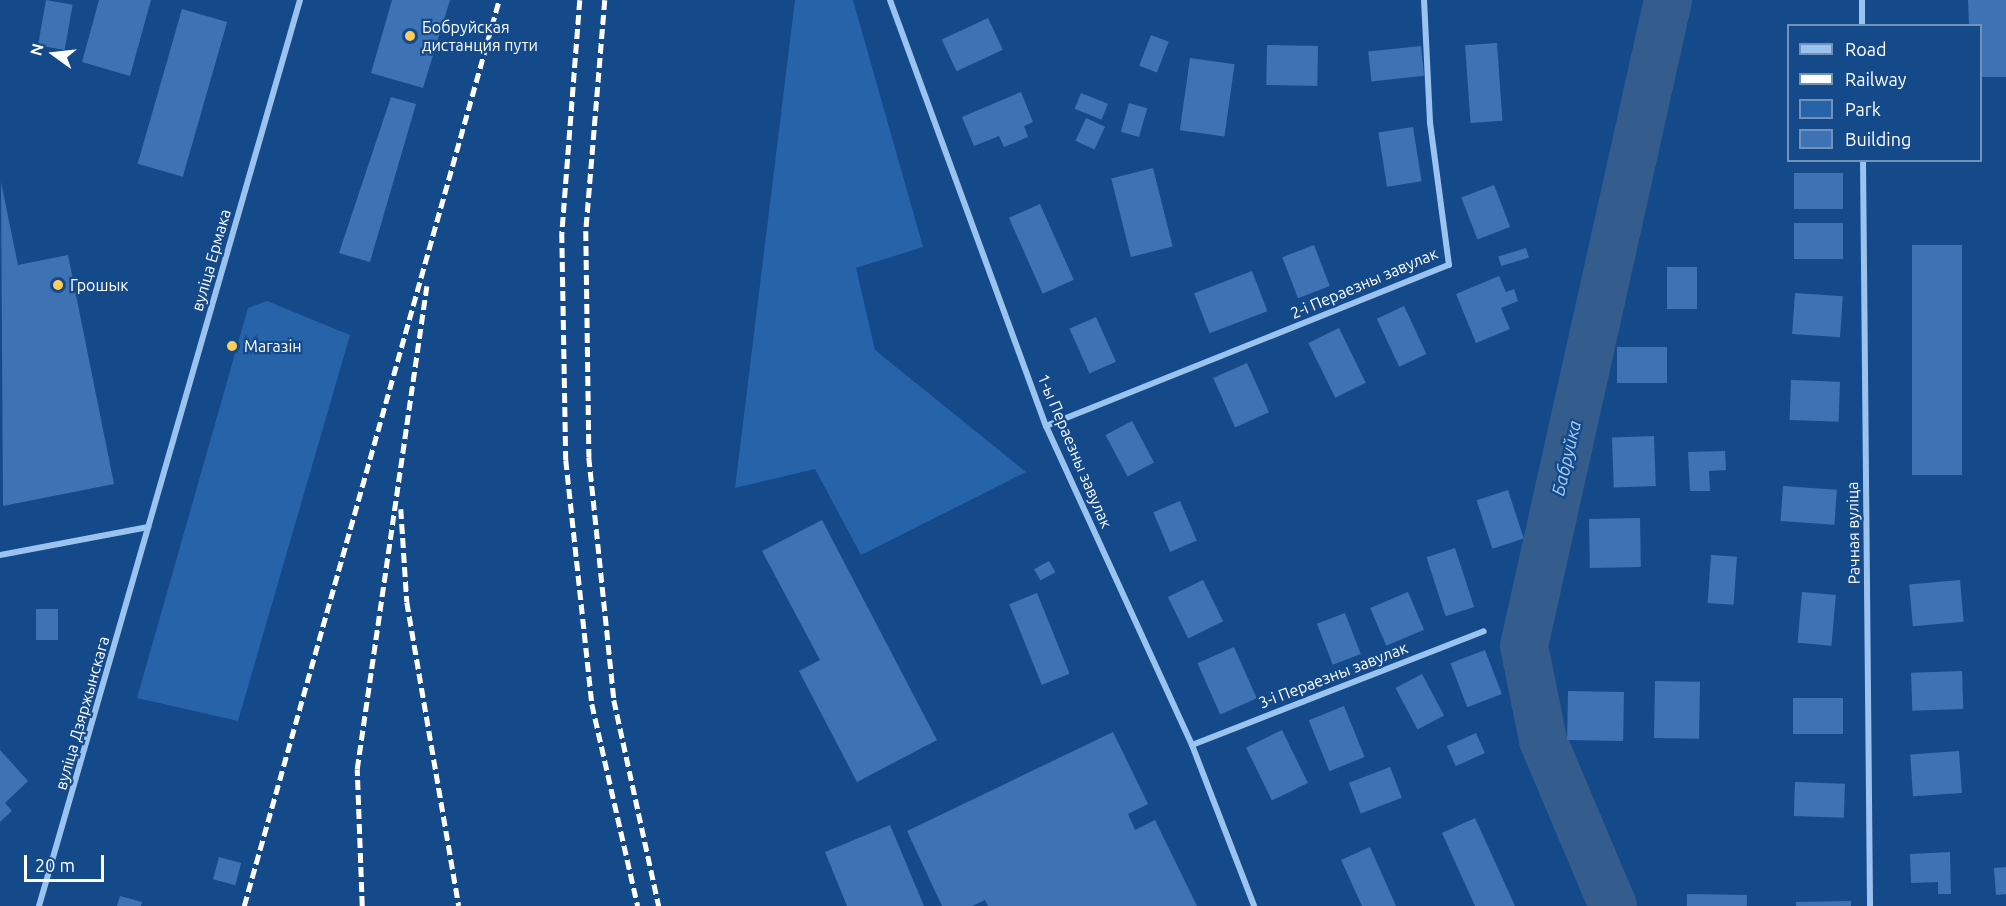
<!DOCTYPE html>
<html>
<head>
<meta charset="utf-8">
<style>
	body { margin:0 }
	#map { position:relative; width:2006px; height:906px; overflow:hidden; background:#14498a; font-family:Ubuntu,sans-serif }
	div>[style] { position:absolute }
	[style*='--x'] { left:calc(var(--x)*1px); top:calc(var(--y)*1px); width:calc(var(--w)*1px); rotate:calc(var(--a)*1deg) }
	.green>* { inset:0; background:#2663a9 }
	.river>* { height:48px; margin:-24px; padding:0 24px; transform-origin:24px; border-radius:24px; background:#345c8c }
	.building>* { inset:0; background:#3d73b4; transform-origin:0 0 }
	.minor>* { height:6px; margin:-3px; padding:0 3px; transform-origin:3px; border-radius:3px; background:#9bc3f0 }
	.rail>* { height:4.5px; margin-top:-2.25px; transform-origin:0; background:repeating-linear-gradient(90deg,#fff 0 10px,transparent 0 14.5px) }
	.dots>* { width:16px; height:16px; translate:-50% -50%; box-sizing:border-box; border:3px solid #14498a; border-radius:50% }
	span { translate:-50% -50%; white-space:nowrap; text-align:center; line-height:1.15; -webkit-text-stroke:4.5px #14498a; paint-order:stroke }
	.poi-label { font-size:16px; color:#fff }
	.left { translate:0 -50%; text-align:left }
	.street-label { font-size:16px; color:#fff }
	.water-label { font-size:18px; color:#a7cdf7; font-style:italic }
	.legend { position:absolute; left:1787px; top:24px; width:195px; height:138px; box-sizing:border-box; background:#14498a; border:2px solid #7292b9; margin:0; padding:8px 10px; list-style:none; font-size:18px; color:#fff }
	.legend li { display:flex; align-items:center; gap:12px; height:30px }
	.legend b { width:30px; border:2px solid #7292b9 }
	.north { position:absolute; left:24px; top:24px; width:60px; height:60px; -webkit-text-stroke:4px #14498a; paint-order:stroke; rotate:285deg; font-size:16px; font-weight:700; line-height:24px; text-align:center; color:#fff }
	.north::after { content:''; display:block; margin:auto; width:21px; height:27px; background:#fff; clip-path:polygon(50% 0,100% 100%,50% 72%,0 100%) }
	.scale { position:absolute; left:24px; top:855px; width:80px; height:27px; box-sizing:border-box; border:3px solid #fff; border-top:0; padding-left:8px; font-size:18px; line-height:21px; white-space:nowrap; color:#fff; -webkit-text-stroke:4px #14498a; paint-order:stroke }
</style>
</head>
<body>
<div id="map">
	<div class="green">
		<div style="clip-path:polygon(795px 0,853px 0,923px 247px,856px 268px,875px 350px,1026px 472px,861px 555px,815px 469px,735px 488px)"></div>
		<div style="clip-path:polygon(267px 301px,350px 335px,238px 721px,137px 698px,248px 308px)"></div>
	</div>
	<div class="river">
		<div style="--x:1613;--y:906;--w:180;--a:-112.9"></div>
		<div style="--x:1543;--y:740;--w:96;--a:-101.4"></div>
		<div style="--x:1524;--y:646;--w:662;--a:-77.43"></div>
	</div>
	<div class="building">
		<div style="left:46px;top:0;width:27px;height:46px;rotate:10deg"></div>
		<div style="clip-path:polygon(99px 0,151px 0,130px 76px,82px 62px)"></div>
		<div style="clip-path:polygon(392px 0,450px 0,423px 88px,371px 73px)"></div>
		<div style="clip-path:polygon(1968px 0,2006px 0,2006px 77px,1980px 77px,1980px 26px,1969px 26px)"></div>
		<div style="left:182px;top:9px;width:47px;height:161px;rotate:16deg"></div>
		<div style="left:988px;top:18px;width:35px;height:51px;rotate:65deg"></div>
		<div style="left:1151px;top:35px;width:19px;height:33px;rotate:21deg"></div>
		<div style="left:1497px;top:43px;width:78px;height:32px;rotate:86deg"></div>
		<div style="left:1267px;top:45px;width:51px;height:40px;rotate:1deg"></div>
		<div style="left:1421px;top:46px;width:30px;height:53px;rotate:84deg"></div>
		<div style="left:1190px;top:58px;width:45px;height:73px;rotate:8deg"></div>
		<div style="clip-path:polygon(1021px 92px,1033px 122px,1024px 126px,1028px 137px,1004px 147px,999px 136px,974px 146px,962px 117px)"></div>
		<div style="left:1081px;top:93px;width:29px;height:17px;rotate:22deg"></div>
		<div style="clip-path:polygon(391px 97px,416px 104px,370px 262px,339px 253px)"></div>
		<div style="left:1129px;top:103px;width:19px;height:30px;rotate:16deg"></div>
		<div style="left:1086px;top:118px;width:21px;height:25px;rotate:25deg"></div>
		<div style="left:1413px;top:127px;width:55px;height:35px;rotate:81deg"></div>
		<div style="left:1153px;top:168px;width:81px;height:43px;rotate:76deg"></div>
		<div style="left:1794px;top:173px;width:49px;height:36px"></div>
		<div style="clip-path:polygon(1px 182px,18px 265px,68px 255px,114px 484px,3px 506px)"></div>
		<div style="left:1494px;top:185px;width:45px;height:35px;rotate:69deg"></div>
		<div style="left:1040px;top:204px;width:83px;height:34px;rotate:66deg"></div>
		<div style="left:1794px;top:223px;width:49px;height:36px"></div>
		<div style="left:1314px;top:245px;width:44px;height:34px;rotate:69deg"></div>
		<div style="left:1912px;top:245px;width:50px;height:230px"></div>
		<div style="left:1526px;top:248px;width:10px;height:29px;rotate:73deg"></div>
		<div style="left:1667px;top:267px;width:30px;height:42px"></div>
		<div style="left:1252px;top:271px;width:43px;height:62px;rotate:69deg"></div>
		<div style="clip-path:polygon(1499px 276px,1506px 292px,1514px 289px,1518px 301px,1501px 308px,1510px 329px,1476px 343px,1456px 294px)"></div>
		<div style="left:1795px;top:293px;width:48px;height:41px;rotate:4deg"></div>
		<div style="left:1404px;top:306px;width:53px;height:30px;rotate:65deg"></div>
		<div style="left:1096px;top:317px;width:49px;height:29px;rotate:66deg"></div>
		<div style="left:1339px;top:328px;width:61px;height:34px;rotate:64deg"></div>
		<div style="left:1617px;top:347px;width:50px;height:36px"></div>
		<div style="left:1247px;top:363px;width:54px;height:37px;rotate:66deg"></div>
		<div style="left:1791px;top:380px;width:49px;height:40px;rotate:2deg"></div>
		<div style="left:1132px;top:421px;width:47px;height:30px;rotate:62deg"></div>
		<div style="left:1654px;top:436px;width:50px;height:42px;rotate:88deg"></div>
		<div style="clip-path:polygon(1725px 451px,1726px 470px,1709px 471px,1710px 491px,1690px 491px,1688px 452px)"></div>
		<div style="left:1783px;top:486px;width:54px;height:35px;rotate:4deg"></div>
		<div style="left:1508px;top:490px;width:51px;height:33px;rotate:72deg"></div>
		<div style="left:1180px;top:501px;width:43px;height:29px;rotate:67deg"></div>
		<div style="left:1640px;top:518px;width:49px;height:51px;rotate:89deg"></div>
		<div style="clip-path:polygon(822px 520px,937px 740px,857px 782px,799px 671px,820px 660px,762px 551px)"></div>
		<div style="left:1455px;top:548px;width:62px;height:30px;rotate:72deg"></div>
		<div style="left:1711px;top:555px;width:26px;height:48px;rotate:4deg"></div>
		<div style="left:1049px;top:561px;width:13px;height:17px;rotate:61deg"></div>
		<div style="left:1203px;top:580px;width:46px;height:39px;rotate:64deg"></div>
		<div style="left:1960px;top:580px;width:42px;height:51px;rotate:85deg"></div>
		<div style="left:1408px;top:592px;width:41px;height:41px;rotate:67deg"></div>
		<div style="left:1802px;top:592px;width:34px;height:51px;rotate:5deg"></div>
		<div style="left:1037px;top:593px;width:87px;height:30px;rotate:68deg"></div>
		<div style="left:36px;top:609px;width:22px;height:31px"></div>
		<div style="left:1345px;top:613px;width:44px;height:30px;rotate:69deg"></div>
		<div style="left:1234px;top:647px;width:56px;height:40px;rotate:66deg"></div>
		<div style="left:1485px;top:650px;width:47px;height:37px;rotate:69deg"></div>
		<div style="left:1962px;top:671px;width:38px;height:51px;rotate:88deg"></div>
		<div style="left:1422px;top:674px;width:47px;height:30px;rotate:62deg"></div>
		<div style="left:1655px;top:681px;width:45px;height:57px;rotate:1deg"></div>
		<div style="left:1568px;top:691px;width:56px;height:49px;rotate:1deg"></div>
		<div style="left:1793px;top:698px;width:50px;height:36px"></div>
		<div style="left:1344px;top:706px;width:55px;height:38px;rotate:68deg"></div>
		<div style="left:1282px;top:730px;width:59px;height:40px;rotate:64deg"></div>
		<div style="clip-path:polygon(1113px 732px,1148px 804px,1128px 814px,1135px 830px,1155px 820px,1197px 906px,988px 906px,985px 900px,972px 906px,942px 906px,907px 831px)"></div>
		<div style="left:1476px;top:733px;width:22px;height:32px;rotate:66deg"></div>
		<div style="clip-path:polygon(0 750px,28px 781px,5px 803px,12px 811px,0 822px)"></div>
		<div style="left:1959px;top:751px;width:42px;height:49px;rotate:86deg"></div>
		<div style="left:1390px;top:767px;width:33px;height:44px;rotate:69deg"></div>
		<div style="left:1795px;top:782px;width:50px;height:34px;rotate:2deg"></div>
		<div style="clip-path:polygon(1475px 818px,1515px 906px,1475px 906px,1442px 833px)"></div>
		<div style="clip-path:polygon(890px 825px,924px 906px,847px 906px,825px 852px)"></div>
		<div style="clip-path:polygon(1370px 847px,1396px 906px,1362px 906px,1341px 860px)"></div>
		<div style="clip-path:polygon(1950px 852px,1951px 894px,1938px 894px,1938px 882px,1911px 883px,1910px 854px)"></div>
		<div style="left:219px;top:857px;width:23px;height:23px;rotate:15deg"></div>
		<div style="clip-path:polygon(2006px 867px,2006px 894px,1996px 895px,1994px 868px)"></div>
		<div style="left:1687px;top:894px;width:60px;height:12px;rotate:1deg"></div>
		<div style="clip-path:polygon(120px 896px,142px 902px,141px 906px,117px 906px)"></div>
		<div style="clip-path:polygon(1851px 901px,1851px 906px,1796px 906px,1796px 902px)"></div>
	</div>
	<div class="minor">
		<div style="--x:890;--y:0;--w:454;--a:69.9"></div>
		<div style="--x:1046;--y:426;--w:351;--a:65.4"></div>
		<div style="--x:1192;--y:745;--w:173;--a:68.9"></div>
		<div style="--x:1862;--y:0;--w:26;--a:90"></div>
		<div style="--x:1863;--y:160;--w:746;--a:89.46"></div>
		<div style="--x:1046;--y:426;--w:434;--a:-21.8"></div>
		<div style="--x:1449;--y:265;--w:144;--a:-97.6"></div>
		<div style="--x:1430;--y:122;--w:122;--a:-92.8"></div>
		<div style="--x:0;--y:555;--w:151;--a:-10.7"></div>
		<div style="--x:1192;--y:745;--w:313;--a:-21.3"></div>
		<div style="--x:39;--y:906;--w:943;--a:-73.93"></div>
	</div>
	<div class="rail">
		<div style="--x:580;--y:0;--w:234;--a:94.4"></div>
		<div style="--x:562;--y:233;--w:227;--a:89"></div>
		<div style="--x:566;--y:460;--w:245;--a:83.9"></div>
		<div style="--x:592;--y:704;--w:207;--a:77.2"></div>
		<div style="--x:605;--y:0;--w:232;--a:94.7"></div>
		<div style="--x:586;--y:231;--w:226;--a:89.2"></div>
		<div style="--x:589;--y:457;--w:244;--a:84.1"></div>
		<div style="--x:614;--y:700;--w:211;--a:77.7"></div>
		<div style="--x:401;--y:509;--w:93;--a:86.3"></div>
		<div style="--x:407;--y:602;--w:308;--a:80.3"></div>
		<div style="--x:244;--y:906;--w:941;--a:-74.28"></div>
		<div style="--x:362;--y:906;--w:137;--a:-92.1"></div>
		<div style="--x:357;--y:769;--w:488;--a:-81.8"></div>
	</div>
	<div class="dots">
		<div style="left:410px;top:36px;background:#ffcd5a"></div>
		<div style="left:58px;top:285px;background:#ffcd5a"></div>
		<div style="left:232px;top:346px;background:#ffcd5a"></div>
	</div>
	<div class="poi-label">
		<span class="left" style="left:422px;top:36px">Бобруйская<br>дистанция пути</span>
		<span class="left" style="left:70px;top:285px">Грошык</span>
		<span class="left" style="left:244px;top:346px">Магазін</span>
	</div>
	<div class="street-label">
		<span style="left:211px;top:260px;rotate:-74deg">вуліца Ермака</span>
		<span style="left:1364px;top:283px;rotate:-23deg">2-і Пераезны завулак</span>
		<span style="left:1075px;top:451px;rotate:67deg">1-ы Пераезны завулак</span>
		<span style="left:1853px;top:533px;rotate:-91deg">Рачная вуліца</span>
		<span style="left:1333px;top:675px;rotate:-21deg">3-і Пераезны завулак</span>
		<span style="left:82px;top:713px;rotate:-74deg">вуліца Дзяржынскага</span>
	</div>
	<div class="water-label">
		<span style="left:1566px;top:458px;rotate:-77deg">Бабруйка</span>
	</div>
	<ul class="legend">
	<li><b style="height:8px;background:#9bc3f0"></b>Road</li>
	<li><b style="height:8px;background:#fff"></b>Railway</li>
	<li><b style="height:16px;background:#2663a9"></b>Park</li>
	<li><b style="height:16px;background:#3d73b4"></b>Building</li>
	</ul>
	<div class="north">N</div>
	<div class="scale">20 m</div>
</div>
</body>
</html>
